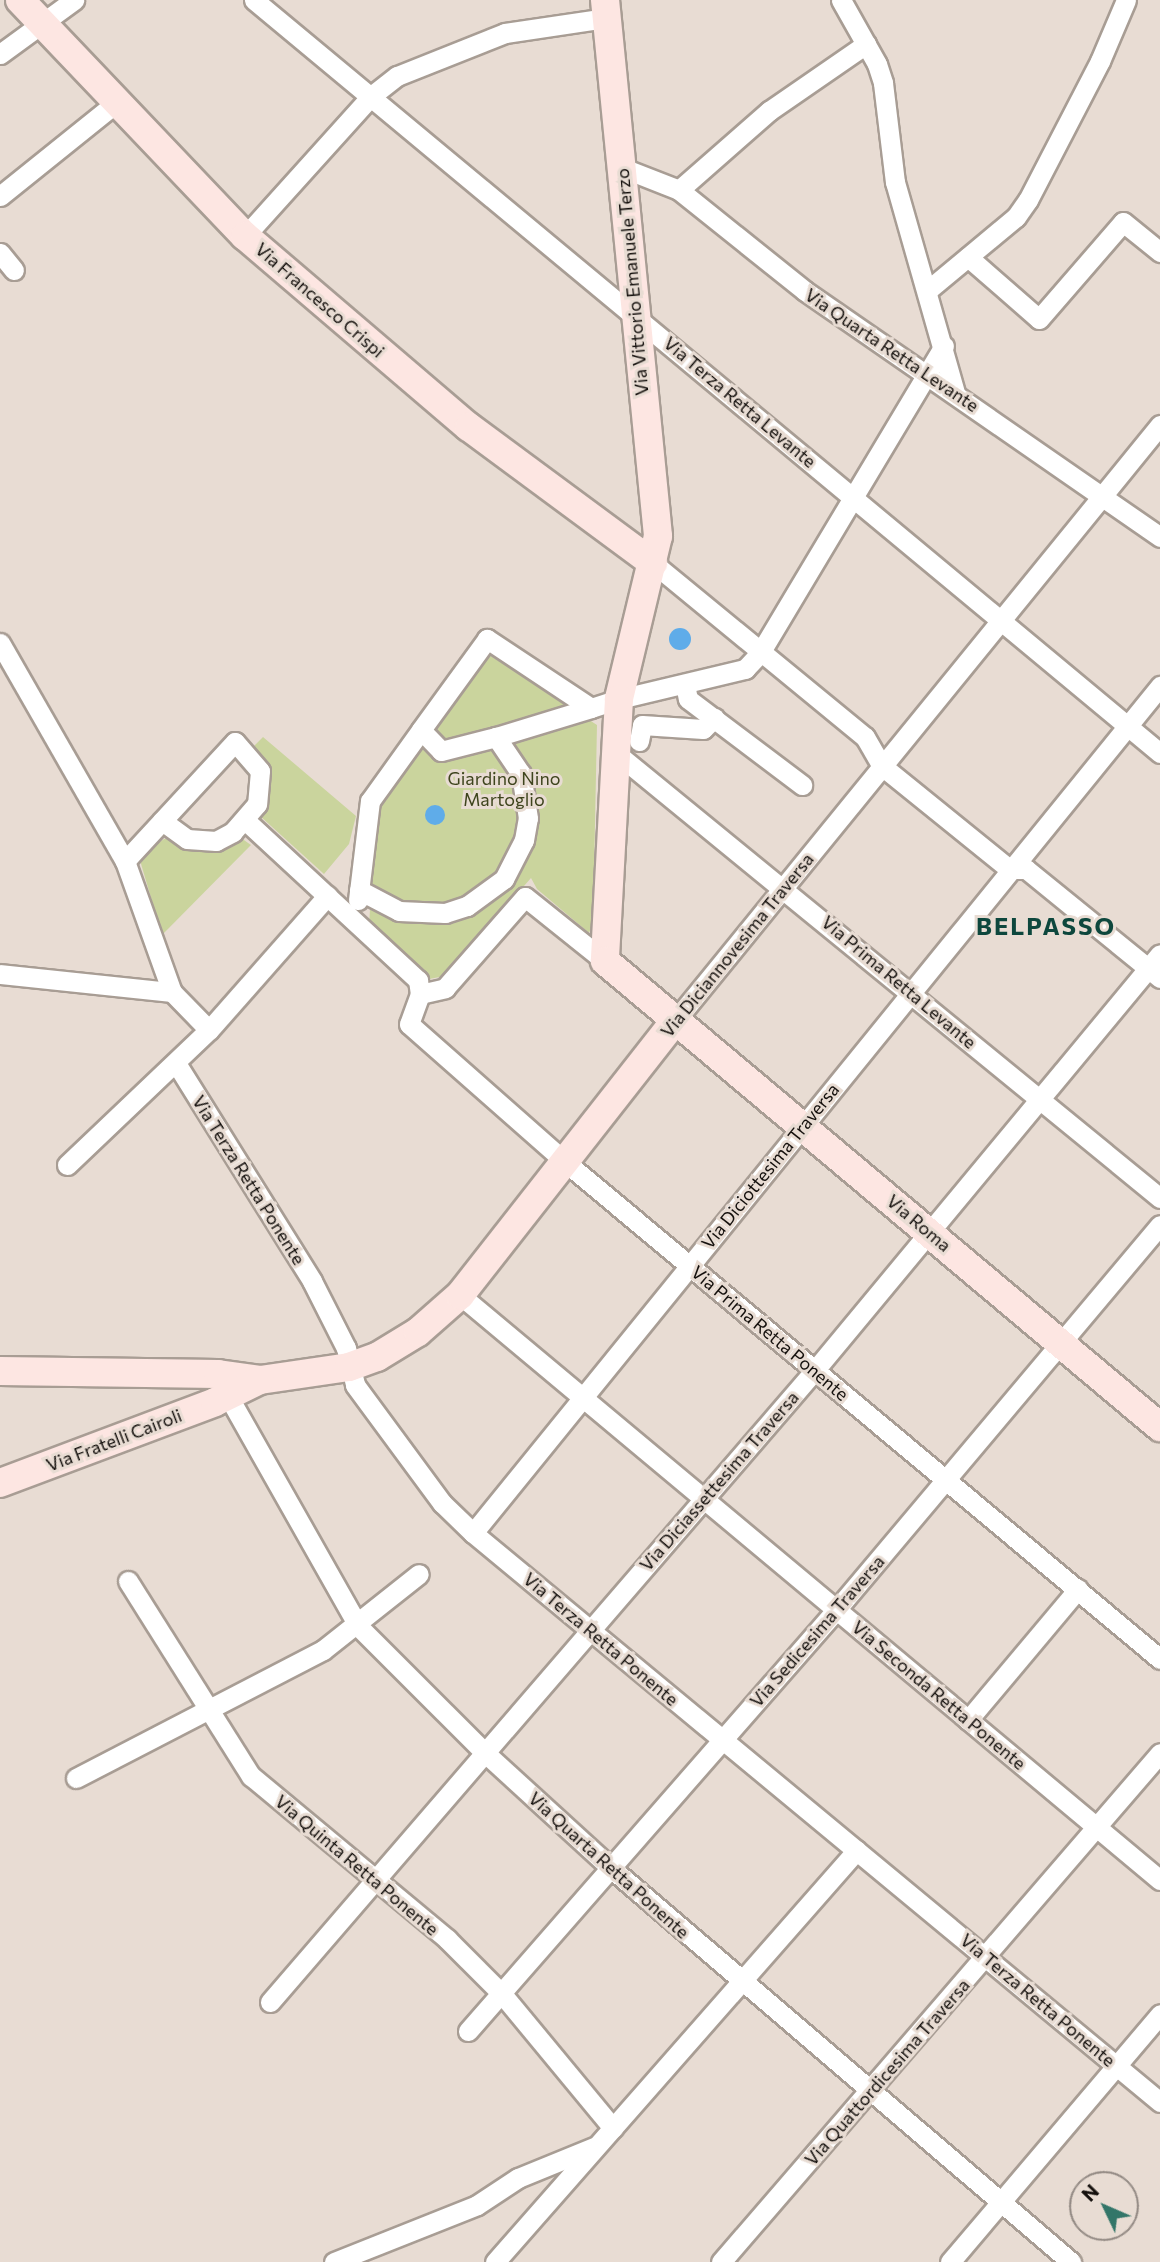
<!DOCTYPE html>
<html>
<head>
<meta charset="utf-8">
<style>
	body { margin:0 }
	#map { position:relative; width:1160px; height:2262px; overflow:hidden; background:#e8dcd3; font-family:Commissioner,sans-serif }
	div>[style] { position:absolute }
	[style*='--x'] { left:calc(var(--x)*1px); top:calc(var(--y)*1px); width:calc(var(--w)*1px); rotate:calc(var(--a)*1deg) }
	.green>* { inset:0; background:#cad49d }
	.water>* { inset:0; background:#5face9 }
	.round { border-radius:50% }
	.roads { filter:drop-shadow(2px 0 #a89d94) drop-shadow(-2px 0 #a89d94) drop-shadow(0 2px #a89d94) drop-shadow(0 -2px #a89d94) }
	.street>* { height:19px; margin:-9.5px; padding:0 9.5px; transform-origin:9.5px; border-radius:9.5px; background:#fff }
	.secondary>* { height:28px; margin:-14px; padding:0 14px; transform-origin:14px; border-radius:14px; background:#fde6e2 }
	span { translate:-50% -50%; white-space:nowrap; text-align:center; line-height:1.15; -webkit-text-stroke:6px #e8dcd3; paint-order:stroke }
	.street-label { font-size:18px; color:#14100d }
	.park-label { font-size:18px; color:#3e441d }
	.district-label { font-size:24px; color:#0d473d; font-weight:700; letter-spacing:2px }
	.north { position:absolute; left:1069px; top:2171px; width:70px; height:70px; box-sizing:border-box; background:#e8dcd3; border:2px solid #938a84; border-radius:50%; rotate:314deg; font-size:19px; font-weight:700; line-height:28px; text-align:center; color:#14100d }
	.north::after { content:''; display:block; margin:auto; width:24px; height:32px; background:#337669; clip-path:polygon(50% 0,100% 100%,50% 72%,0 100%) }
</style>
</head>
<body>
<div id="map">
	<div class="green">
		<div style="clip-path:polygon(488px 654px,597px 725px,593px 922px,589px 933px,537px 889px,531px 878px,445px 976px,429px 979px,369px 926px,376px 812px)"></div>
		<div style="clip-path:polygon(263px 737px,356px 816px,349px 844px,324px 874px,260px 816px,269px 776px,252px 748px)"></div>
		<div style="clip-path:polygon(241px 838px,251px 845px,162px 935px,139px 857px,164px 839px)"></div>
	</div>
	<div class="water">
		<div class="round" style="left:669px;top:628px;width:22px;height:22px"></div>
		<div class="round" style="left:425px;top:805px;width:20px;height:20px"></div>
	</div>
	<div class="roads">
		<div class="street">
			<div style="--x:254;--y:0;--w:1178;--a:39.73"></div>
			<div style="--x:841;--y:0;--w:73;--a:60.6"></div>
			<div style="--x:877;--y:64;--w:20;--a:72"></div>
			<div style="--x:883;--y:83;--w:100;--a:83.1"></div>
			<div style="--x:895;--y:182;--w:218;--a:74.1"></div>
			<div style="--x:0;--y:54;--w:92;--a:-36.1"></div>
			<div style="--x:623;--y:168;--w:60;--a:21.4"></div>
			<div style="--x:679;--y:190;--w:161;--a:38.7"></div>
			<div style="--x:805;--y:291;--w:432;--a:34.7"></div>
			<div style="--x:679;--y:190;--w:120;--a:-41.3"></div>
			<div style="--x:769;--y:111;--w:118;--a:-34.6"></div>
			<div style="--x:0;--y:196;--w:150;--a:-38.8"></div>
			<div style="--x:245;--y:236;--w:187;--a:-48"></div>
			<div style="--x:370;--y:97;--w:34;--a:-38"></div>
			<div style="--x:397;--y:76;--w:116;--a:-21.7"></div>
			<div style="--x:505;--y:33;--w:103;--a:-8.4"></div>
			<div style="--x:0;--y:253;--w:22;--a:51"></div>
			<div style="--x:968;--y:257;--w:94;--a:41.1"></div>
			<div style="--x:1039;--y:319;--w:128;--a:-49.1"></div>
			<div style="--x:1123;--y:222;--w:48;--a:39"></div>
			<div style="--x:928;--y:290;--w:114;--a:-39.7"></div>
			<div style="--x:1016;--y:217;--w:21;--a:-55"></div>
			<div style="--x:1028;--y:200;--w:157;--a:-62.6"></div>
			<div style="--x:1100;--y:61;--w:66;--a:-66.9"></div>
			<div style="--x:653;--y:563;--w:274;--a:39.4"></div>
			<div style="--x:865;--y:737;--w:34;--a:60"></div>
			<div style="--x:882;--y:766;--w:164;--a:39"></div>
			<div style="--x:1009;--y:869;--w:17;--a:0"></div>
			<div style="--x:1026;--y:869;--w:173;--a:39.1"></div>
			<div style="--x:0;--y:643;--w:251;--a:60.2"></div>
			<div style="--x:125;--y:861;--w:139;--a:70.3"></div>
			<div style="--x:172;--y:992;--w:53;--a:45.8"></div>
			<div style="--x:685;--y:684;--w:15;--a:79"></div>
			<div style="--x:688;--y:699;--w:143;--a:37"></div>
			<div style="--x:591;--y:708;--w:125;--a:-146.4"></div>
			<div style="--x:487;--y:639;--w:112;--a:126"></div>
			<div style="--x:421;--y:730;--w:29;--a:46"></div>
			<div style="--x:441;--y:751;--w:57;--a:-14.3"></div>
			<div style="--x:496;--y:737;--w:99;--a:-17"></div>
			<div style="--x:591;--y:708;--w:29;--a:-18"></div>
			<div style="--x:619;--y:699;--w:130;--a:-13.4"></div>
			<div style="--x:745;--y:669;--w:22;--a:-47"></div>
			<div style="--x:760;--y:653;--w:358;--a:-59.1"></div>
			<div style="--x:639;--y:741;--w:16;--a:-79"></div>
			<div style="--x:642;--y:725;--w:61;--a:3.8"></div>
			<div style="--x:703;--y:729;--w:16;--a:-45"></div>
			<div style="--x:616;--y:753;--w:703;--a:39.28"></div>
			<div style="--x:245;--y:820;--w:236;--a:42.8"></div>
			<div style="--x:418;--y:980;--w:14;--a:82"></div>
			<div style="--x:420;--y:994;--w:32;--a:110"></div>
			<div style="--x:409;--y:1024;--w:205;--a:41.4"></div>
			<div style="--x:563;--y:1160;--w:778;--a:39.89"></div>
			<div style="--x:125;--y:861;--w:162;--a:-47.3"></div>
			<div style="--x:235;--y:742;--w:38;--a:49"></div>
			<div style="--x:260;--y:771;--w:33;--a:95"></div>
			<div style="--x:257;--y:804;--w:37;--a:131"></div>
			<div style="--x:233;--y:832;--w:19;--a:152"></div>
			<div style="--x:216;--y:841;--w:29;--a:-176"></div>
			<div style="--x:187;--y:839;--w:31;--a:-144"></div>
			<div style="--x:359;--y:890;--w:45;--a:27.7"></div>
			<div style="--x:399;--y:911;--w:46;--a:2.5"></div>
			<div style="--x:445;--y:913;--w:23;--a:-18"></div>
			<div style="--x:467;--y:906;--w:46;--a:-36.1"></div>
			<div style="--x:504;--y:879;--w:44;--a:-62.9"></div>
			<div style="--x:524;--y:840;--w:22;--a:-80"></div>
			<div style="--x:528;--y:818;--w:45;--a:-99"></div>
			<div style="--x:521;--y:774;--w:45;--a:-124"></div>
			<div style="--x:358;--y:900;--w:100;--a:-83.1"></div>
			<div style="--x:370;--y:801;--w:87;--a:-54.3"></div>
			<div style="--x:0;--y:974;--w:173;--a:6"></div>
			<div style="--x:420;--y:994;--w:26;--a:-13"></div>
			<div style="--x:445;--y:988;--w:121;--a:-48.7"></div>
			<div style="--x:525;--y:897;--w:102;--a:38.7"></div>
			<div style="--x:674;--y:1022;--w:770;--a:-50.85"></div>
			<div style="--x:176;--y:1063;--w:257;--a:58"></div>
			<div style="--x:312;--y:1281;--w:75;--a:63.1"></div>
			<div style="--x:346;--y:1348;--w:38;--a:76"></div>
			<div style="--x:355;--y:1385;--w:147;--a:53.6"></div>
			<div style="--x:442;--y:1503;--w:43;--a:44.1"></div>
			<div style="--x:473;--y:1533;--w:892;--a:39.63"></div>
			<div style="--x:67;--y:1165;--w:196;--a:-43.6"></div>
			<div style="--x:209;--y:1030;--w:179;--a:-48.6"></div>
			<div style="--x:460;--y:1295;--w:912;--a:39.89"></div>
			<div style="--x:223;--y:1387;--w:274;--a:60.5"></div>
			<div style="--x:358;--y:1626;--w:178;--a:45"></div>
			<div style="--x:484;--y:1752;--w:172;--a:42.4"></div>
			<div style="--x:611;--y:1868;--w:606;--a:40.58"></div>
			<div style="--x:473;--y:1533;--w:1091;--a:-50.95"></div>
			<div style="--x:128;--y:1581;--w:231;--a:57.8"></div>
			<div style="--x:251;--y:1776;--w:255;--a:39.7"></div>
			<div style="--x:447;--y:1939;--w:78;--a:45"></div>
			<div style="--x:502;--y:1994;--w:174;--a:50.4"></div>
			<div style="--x:968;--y:1720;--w:171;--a:-50"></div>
			<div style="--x:76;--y:1778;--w:278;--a:-27.4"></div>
			<div style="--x:323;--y:1650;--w:122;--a:-38.4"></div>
			<div style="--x:270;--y:2002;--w:835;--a:-49.23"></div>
			<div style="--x:815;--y:1370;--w:540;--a:-50.33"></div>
			<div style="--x:468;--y:2031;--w:559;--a:-48.84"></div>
			<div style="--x:836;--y:1610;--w:503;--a:-49.92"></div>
			<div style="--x:334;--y:2262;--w:154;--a:-21.7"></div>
			<div style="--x:477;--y:2205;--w:49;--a:-33.4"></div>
			<div style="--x:518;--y:2178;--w:82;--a:-22.2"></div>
			<div style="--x:495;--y:2262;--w:548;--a:-48.7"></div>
			<div style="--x:721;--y:2262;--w:672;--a:-49.22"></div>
			<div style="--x:950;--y:2262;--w:325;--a:-49.7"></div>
		</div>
		<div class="secondary">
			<div style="--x:20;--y:0;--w:326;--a:46.4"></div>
			<div style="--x:245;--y:236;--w:294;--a:40.5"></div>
			<div style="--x:469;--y:427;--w:229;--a:36.5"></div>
			<div style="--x:605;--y:0;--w:539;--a:84.35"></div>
			<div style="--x:658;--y:536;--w:168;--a:103.5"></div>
			<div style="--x:619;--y:699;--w:262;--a:93.1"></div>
			<div style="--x:605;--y:961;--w:725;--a:40.02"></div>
			<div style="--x:0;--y:1371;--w:218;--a:0.8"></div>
			<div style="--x:218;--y:1374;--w:42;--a:8.1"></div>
			<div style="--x:260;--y:1380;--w:90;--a:-8.3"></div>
			<div style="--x:349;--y:1367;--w:30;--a:-20"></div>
			<div style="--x:377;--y:1357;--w:48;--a:-31.4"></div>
			<div style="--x:418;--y:1332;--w:56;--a:-41.4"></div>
			<div style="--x:460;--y:1295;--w:347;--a:-51.9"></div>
			<div style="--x:0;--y:1483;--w:230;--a:-20.6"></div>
			<div style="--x:215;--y:1402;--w:50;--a:-26.1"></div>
		</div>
	</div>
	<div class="street-label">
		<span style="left:632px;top:282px;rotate:-95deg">Via Vittorio Emanuele Terzo</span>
		<span style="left:320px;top:300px;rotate:41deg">Via Francesco Crispi</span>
		<span style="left:892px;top:350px;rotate:34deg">Via Quarta Retta Levante</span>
		<span style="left:740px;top:402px;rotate:40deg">Via Terza Retta Levante</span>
		<span style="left:737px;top:945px;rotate:-51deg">Via Diciannovesima Traversa</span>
		<span style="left:899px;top:982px;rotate:40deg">Via Prima Retta Levante</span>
		<span style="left:770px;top:1166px;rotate:-51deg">Via Diciottesima Traversa</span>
		<span style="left:249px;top:1180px;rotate:58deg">Via Terza Retta Ponente</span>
		<span style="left:919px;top:1223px;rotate:40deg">Via Roma</span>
		<span style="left:770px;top:1333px;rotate:40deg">Via Prima Retta Ponente</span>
		<span style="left:114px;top:1440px;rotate:-21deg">Via Fratelli Cairoli</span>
		<span style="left:719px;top:1481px;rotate:-49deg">Via Diciassettesima Traversa</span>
		<span style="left:817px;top:1631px;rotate:-49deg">Via Sedicesima Traversa</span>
		<span style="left:601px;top:1639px;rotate:40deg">Via Terza Retta Ponente</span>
		<span style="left:939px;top:1695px;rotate:40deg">Via Seconda Retta Ponente</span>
		<span style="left:357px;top:1865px;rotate:40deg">Via Quinta Retta Ponente</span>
		<span style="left:609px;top:1865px;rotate:42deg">Via Quarta Retta Ponente</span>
		<span style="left:1038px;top:2000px;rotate:40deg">Via Terza Retta Ponente</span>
		<span style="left:887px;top:2072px;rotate:-49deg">Via Quattordicesima Traversa</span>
	</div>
	<div class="park-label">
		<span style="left:504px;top:789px">Giardino Nino<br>Martoglio</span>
	</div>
	<div class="district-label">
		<span style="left:1046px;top:926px">BELPASSO</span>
	</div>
	<div class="north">N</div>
</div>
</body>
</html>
